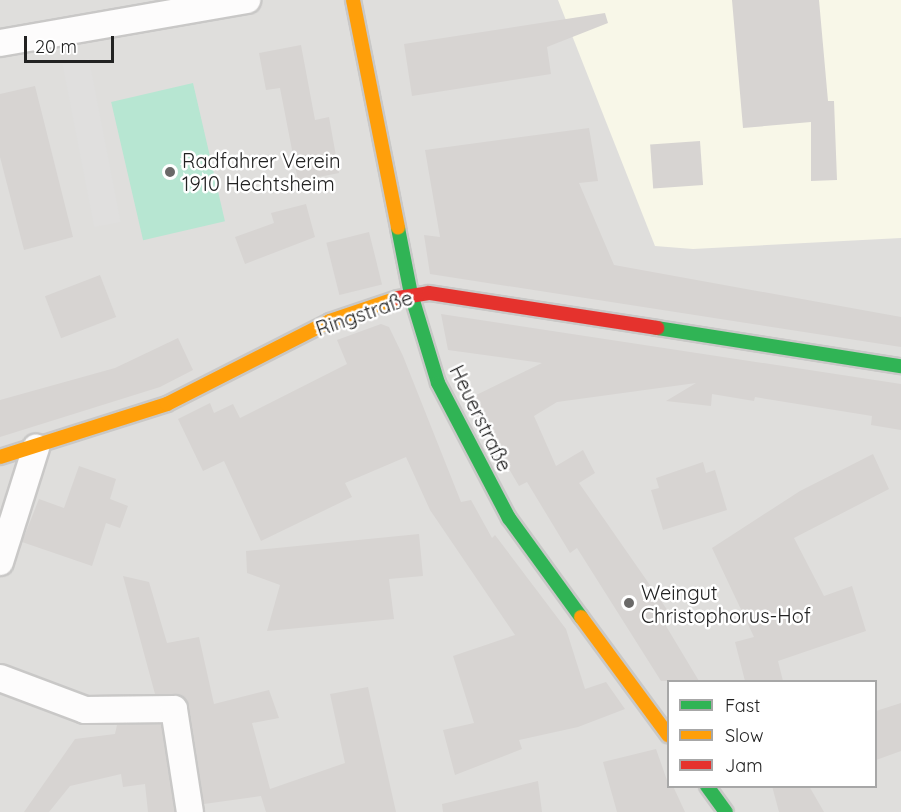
<!DOCTYPE html>
<html>
<head>
<meta charset="utf-8">
<style>
	body { margin:0 }
	#map { position:relative; width:901px; height:812px; overflow:hidden; background:#f0eeeb; font-family:Quicksand,sans-serif }
	div>[style] { position:absolute }
	[style*='--x'] { left:calc(var(--x)*1px); top:calc(var(--y)*1px); width:calc(var(--w)*1px); rotate:calc(var(--a)*1deg) }
	.residential>* { inset:0; background:#dfdedc }
	.education>* { inset:0; background:#f8f7e8 }
	.pitch>* { inset:0; background:#b7e6d2; transform-origin:0 0 }
	.parking>* { inset:0; background:#e0dfde; transform-origin:0 0 }
	.building>* { inset:0; background:#d7d4d2; transform-origin:0 0 }
	.roads { filter:drop-shadow(2px 0 #c9c8c7) drop-shadow(-2px 0 #c9c8c7) drop-shadow(0 2px #c9c8c7) drop-shadow(0 -2px #c9c8c7) }
	.street>* { height:26px; margin:-13px; padding:0 13px; transform-origin:13px; border-radius:13px; background:#fdfcfc }
	.fast>* { height:14px; margin:-7px; padding:0 7px; transform-origin:7px; border-radius:7px; background:#30b455 }
	.slow>* { height:14px; margin:-7px; padding:0 7px; transform-origin:7px; border-radius:7px; background:#ff9f0a }
	.jam>* { height:14px; margin:-7px; padding:0 7px; transform-origin:7px; border-radius:7px; background:#e5322d }
	.dots>* { width:16px; height:16px; translate:-50% -50%; box-sizing:border-box; border:3px solid #fff; border-radius:50% }
	span { translate:-50% -50%; white-space:nowrap; text-align:center; line-height:1.15; -webkit-text-stroke:5px #fff; paint-order:stroke }
	.poi-label { font-size:20px; color:#222 }
	.left { translate:0 -50%; text-align:left }
	.street-label { font-size:20px; color:#222 }
	.legend { position:absolute; left:667px; top:680px; width:210px; height:108px; box-sizing:border-box; background:#fff; border:2px solid #a7a7a7; margin:0; padding:8px 10px; list-style:none; font-size:18px; color:#222 }
	.legend li { display:flex; align-items:center; gap:12px; height:30px }
	.legend b { width:30px; border:2px solid #a7a7a7 }
	.scale { position:absolute; left:24px; top:36px; width:90px; height:27px; box-sizing:border-box; border:3px solid #222; border-top:0; padding-left:8px; font-size:18px; line-height:21px; white-space:nowrap; color:#222; -webkit-text-stroke:4px #fff; paint-order:stroke }
</style>
</head>
<body>
<div id="map">
	<div class="residential">
		<div style="clip-path:polygon(evenodd,0 0,901px 0,901px 812px,0 812px,0 0,668px 682px,876px 682px,876px 786px,668px 786px,668px 682px)"></div>
	</div>
	<div class="education">
		<div style="clip-path:polygon(558px 0,901px 0,901px 238px,693px 249px,655px 246px)"></div>
	</div>
	<div class="pitch">
		<div style="left:193px;top:83px;width:142px;height:84px;rotate:77deg"></div>
	</div>
	<div class="parking">
		<div style="left:89px;top:59px;width:166px;height:27px;rotate:79deg"></div>
	</div>
	<div class="building">
		<div style="clip-path:polygon(732px 0,819px 0,828px 101px,834px 101px,837px 180px,811px 181px,811px 122px,743px 128px)"></div>
		<div style="clip-path:polygon(605px 13px,608px 23px,547px 47px,551px 74px,412px 96px,404px 44px)"></div>
		<div style="clip-path:polygon(301px 45px,315px 120px,329px 117px,339px 173px,298px 181px,280px 88px,266px 90px,259px 53px)"></div>
		<div style="clip-path:polygon(35px 86px,73px 237px,24px 250px,0 157px,0 94px)"></div>
		<div style="clip-path:polygon(589px 128px,598px 181px,579px 183px,614px 265px,901px 317px,901px 347px,430px 274px,424px 235px,440px 237px,425px 150px)"></div>
		<div style="left:700px;top:141px;width:44px;height:50px;rotate:86deg"></div>
		<div style="clip-path:polygon(306px 204px,315px 237px,245px 264px,235px 237px,274px 223px,271px 213px)"></div>
		<div style="left:369px;top:232px;width:54px;height:44px;rotate:76deg"></div>
		<div style="left:100px;top:275px;width:45px;height:59px;rotate:69deg"></div>
		<div style="clip-path:polygon(441px 314px,901px 384px,901px 430px,871px 425px,872px 416px,755px 397px,754px 401px,712px 394px,711px 406px,666px 401px,696px 383px,557px 402px,534px 416px,556px 466px,583px 450px,595px 473px,579px 483px,668px 611px,660px 616px,699px 681px,661px 681px,577px 548px,570px 553px,527px 482px,519px 486px,468px 399px,542px 363px,448px 350px)"></div>
		<div style="clip-path:polygon(381px 324px,389px 327px,403px 356px,461px 502px,471px 500px,492px 538px,495px 535px,566px 629px,585px 689px,606px 682px,625px 709px,578px 727px,519px 740px,522px 749px,455px 775px,443px 730px,474px 723px,453px 656px,515px 635px,430px 510px,406px 457px,345px 483px,352px 497px,261px 541px,224px 461px,203px 471px,178px 419px,210px 403px,214px 413px,233px 404px,240px 418px,347px 364px,337px 340px)"></div>
		<div style="clip-path:polygon(178px 338px,193px 370px,160px 387px,0 437px,0 400px,115px 368px)"></div>
		<div style="clip-path:polygon(873px 454px,889px 489px,794px 538px,824px 596px,852px 586px,866px 631px,778px 661px,783px 681px,745px 681px,735px 642px,754px 637px,712px 548px,800px 491px)"></div>
		<div style="clip-path:polygon(703px 462px,706px 473px,715px 470px,727px 510px,663px 530px,651px 490px,659px 488px,656px 478px)"></div>
		<div style="clip-path:polygon(79px 466px,116px 479px,110px 499px,128px 506px,120px 528px,106px 523px,92px 566px,22px 542px,39px 499px,64px 508px)"></div>
		<div style="clip-path:polygon(419px 534px,423px 576px,389px 579px,394px 619px,267px 631px,280px 585px,247px 573px,246px 551px)"></div>
		<div style="clip-path:polygon(123px 576px,149px 582px,167px 643px,199px 637px,214px 704px,269px 690px,279px 718px,252px 723px,270px 789px,345px 763px,330px 694px,368px 687px,396px 812px,266px 812px,261px 796px,204px 804px,189px 706px,180px 695px,155px 694px)"></div>
		<div style="clip-path:polygon(901px 703px,901px 751px,876px 760px,876px 711px)"></div>
		<div style="clip-path:polygon(161px 724px,175px 812px,148px 812px,145px 784px,123px 787px,121px 774px,70px 786px,49px 812px,24px 812px,75px 739px,115px 734px,117px 725px)"></div>
		<div style="clip-path:polygon(656px 749px,669px 786px,673px 786px,685px 812px,617px 812px,603px 762px)"></div>
		<div style="clip-path:polygon(538px 781px,542px 812px,443px 812px,442px 804px)"></div>
		<div style="clip-path:polygon(772px 786px,809px 786px,824px 812px,779px 812px)"></div>
	</div>
	<div class="roads">
		<div class="street">
			<div style="--x:0;--y:43;--w:251;--a:-9.9"></div>
			<div style="--x:0;--y:562;--w:120;--a:-72.5"></div>
			<div style="--x:0;--y:678;--w:91;--a:20.6"></div>
			<div style="--x:85;--y:710;--w:89;--a:-0.6"></div>
			<div style="--x:174;--y:709;--w:104;--a:81.2"></div>
		</div>
		<div class="fast">
			<div style="--x:398;--y:228;--w:67;--a:78.9"></div>
			<div style="--x:411;--y:294;--w:93;--a:73.1"></div>
			<div style="--x:438;--y:383;--w:153;--a:62.3"></div>
			<div style="--x:509;--y:518;--w:122;--a:54"></div>
			<div style="--x:657;--y:328;--w:247;--a:8.9"></div>
			<div style="--x:707;--y:786;--w:32;--a:54"></div>
		</div>
		<div class="slow">
			<div style="--x:353;--y:0;--w:232;--a:78.8"></div>
			<div style="--x:0;--y:457;--w:175;--a:-17.6"></div>
			<div style="--x:167;--y:404;--w:183;--a:-27"></div>
			<div style="--x:330;--y:321;--w:72;--a:-18.7"></div>
			<div style="--x:581;--y:617;--w:147;--a:53.6"></div>
		</div>
		<div class="jam">
			<div style="--x:398;--y:298;--w:31;--a:-9"></div>
			<div style="--x:429;--y:293;--w:231;--a:8.7"></div>
		</div>
	</div>
	<div class="dots">
		<div style="left:170px;top:172px;background:#6a6968"></div>
		<div style="left:629px;top:603px;background:#6a6968"></div>
	</div>
	<div class="poi-label">
		<span class="left" style="left:182px;top:172px">Radfahrer Verein<br>1910 Hechtsheim</span>
		<span class="left" style="left:641px;top:604px">Weingut<br>Christophorus-Hof</span>
	</div>
	<div class="street-label">
		<span style="left:364px;top:313px;rotate:-19deg">Ringstraße</span>
		<span style="left:481px;top:418px;rotate:64deg">Heuerstraße</span>
	</div>
	<ul class="legend">
	<li><b style="height:8px;background:#30b455"></b>Fast</li>
	<li><b style="height:8px;background:#ff9f0a"></b>Slow</li>
	<li><b style="height:8px;background:#e5322d"></b>Jam</li>
	</ul>
	<div class="scale">20 m</div>
</div>
</body>
</html>
